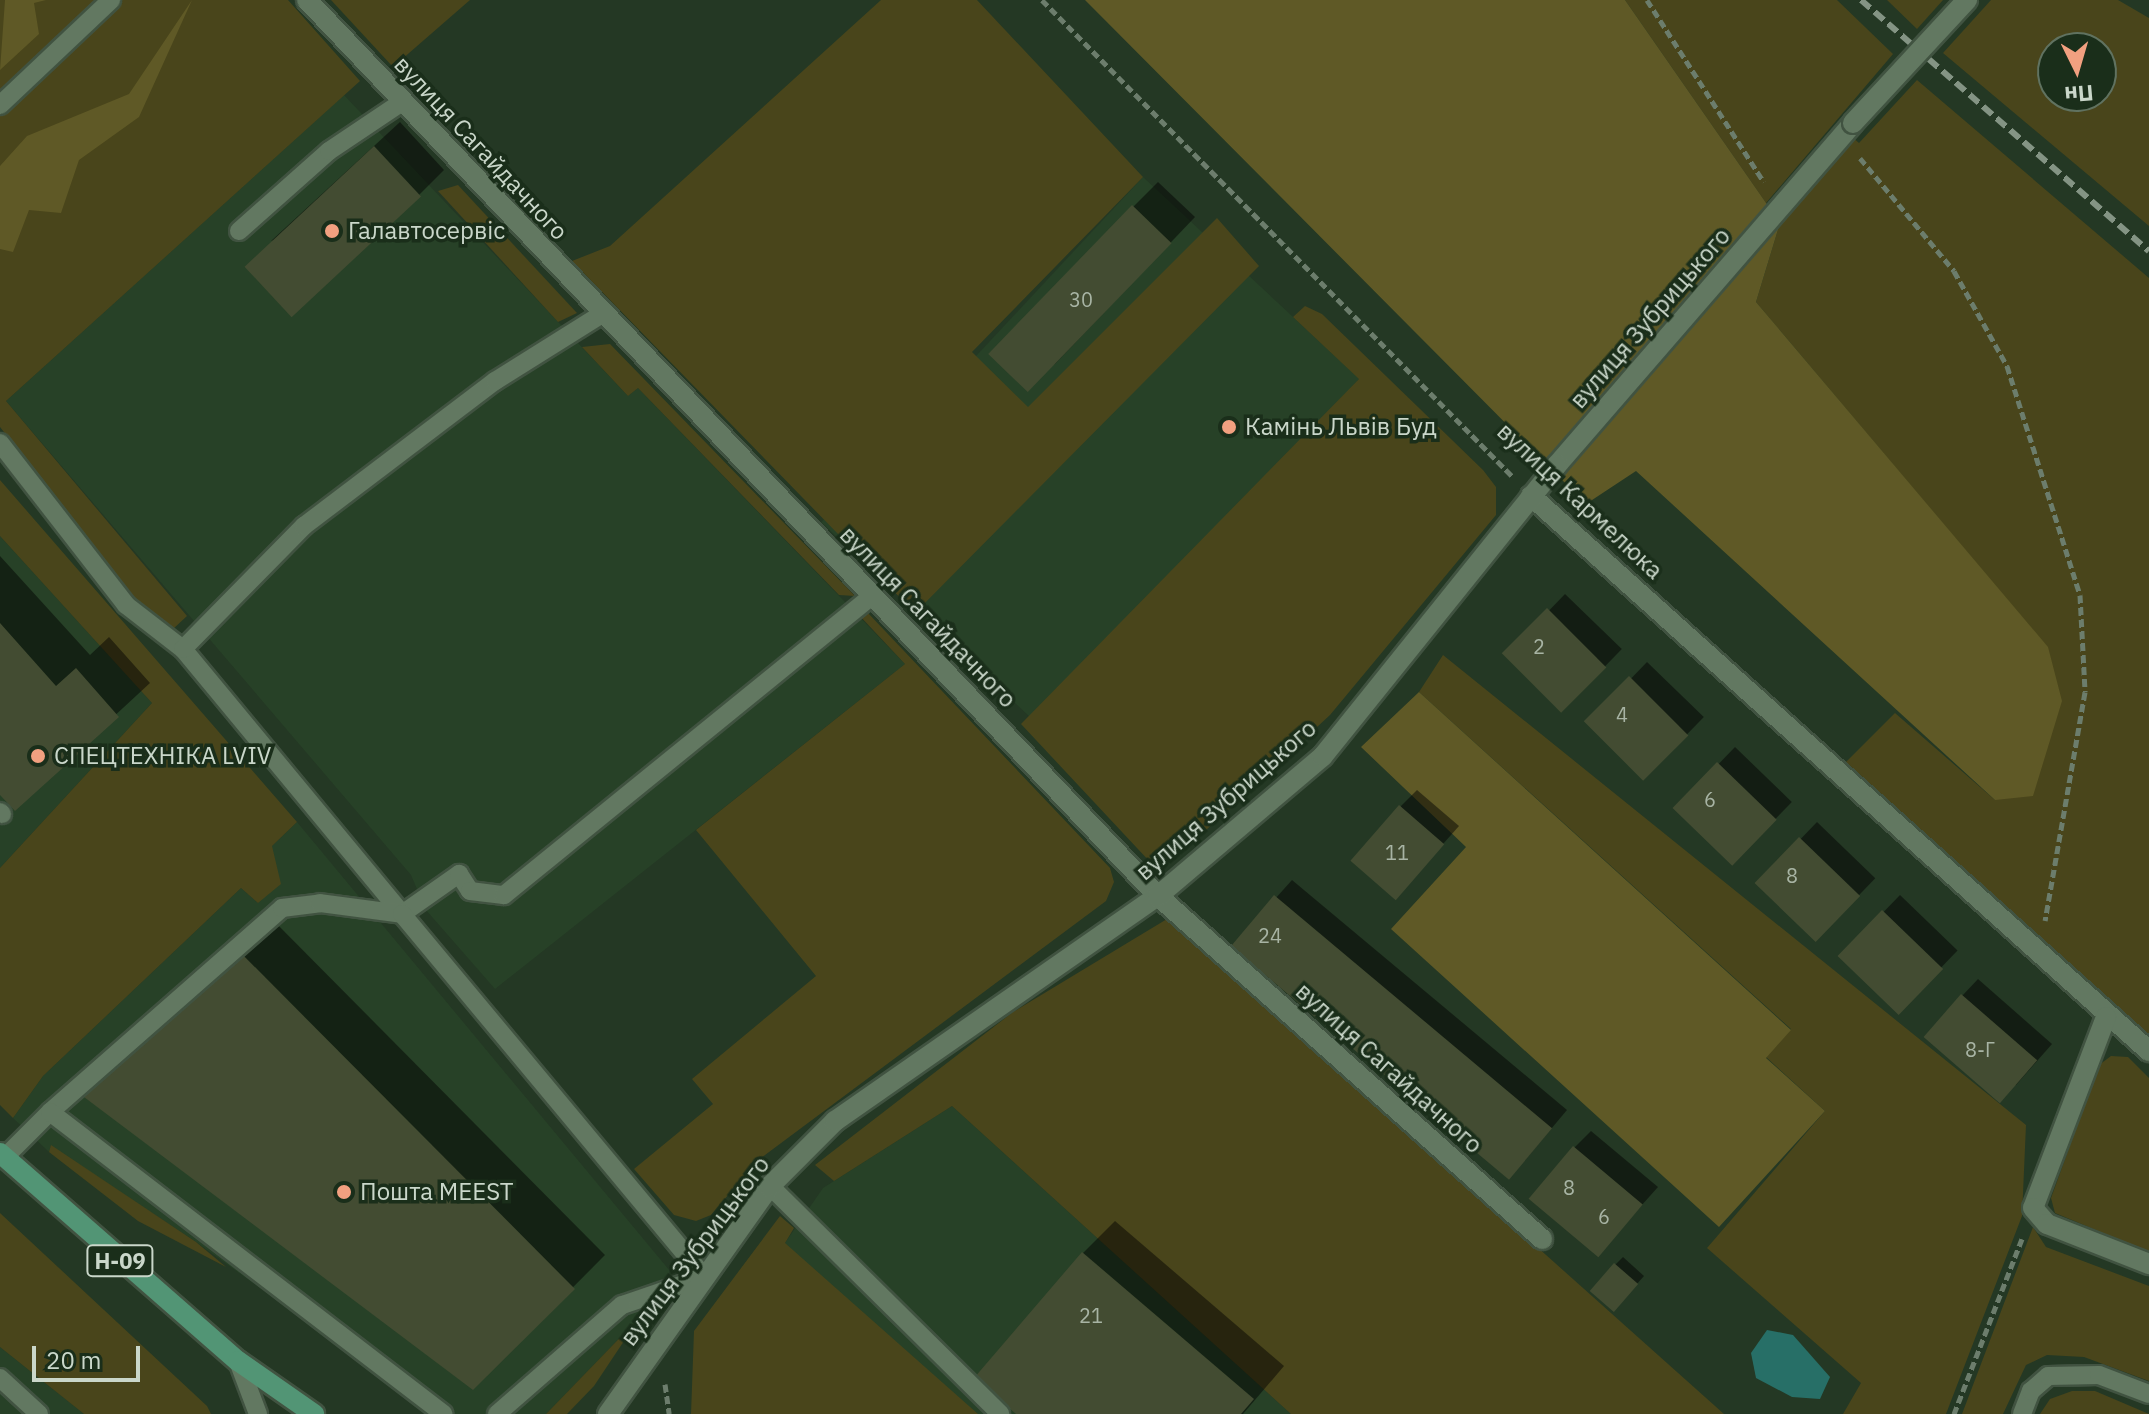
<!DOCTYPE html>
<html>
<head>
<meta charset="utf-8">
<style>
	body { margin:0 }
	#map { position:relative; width:2149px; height:1414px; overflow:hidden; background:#243824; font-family:"IBM Plex Sans",sans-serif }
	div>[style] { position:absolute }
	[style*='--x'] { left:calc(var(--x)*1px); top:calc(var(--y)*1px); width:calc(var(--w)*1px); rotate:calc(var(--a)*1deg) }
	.built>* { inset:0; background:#274127; transform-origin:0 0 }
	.green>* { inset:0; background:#49451b }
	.forest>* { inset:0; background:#5f5926 }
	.water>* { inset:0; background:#276f67 }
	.shadow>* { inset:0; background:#0007; transform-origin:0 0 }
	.building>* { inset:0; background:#434c32; transform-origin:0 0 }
	.path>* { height:5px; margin-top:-2.5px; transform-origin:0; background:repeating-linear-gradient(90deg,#6c7d6c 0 8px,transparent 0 12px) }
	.roads { filter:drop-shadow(2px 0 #415341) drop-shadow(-2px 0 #415341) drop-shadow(0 2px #415341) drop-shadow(0 -2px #415341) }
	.service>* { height:18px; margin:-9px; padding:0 9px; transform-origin:9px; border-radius:9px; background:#627861 }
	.pedestrian>* { height:20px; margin:-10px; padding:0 10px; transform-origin:10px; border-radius:10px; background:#627861 }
	.minor>* { height:20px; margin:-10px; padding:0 10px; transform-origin:10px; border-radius:10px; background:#627861 }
	.primary>* { height:20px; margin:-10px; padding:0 10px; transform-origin:10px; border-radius:10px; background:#529575 }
	.rail>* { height:6px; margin-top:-3px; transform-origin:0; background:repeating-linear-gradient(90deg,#849484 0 12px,transparent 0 18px) }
	.bridges { filter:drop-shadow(2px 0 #415341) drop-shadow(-2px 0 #415341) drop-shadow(0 2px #415341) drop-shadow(0 -2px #415341) }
	.pedestrian-bridge>* { height:20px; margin:-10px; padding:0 10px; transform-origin:10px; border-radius:10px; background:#627861 }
	.dots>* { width:22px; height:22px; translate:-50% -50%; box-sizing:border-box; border:4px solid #1a2e1a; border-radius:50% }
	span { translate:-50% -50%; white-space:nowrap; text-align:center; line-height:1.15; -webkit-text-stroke:7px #1a2e1a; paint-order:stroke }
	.number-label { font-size:20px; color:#a8b4a4 }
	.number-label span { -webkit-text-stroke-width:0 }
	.shield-label span { padding:2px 6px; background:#1a2e1a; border:2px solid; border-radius:6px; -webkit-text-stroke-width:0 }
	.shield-label { font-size:22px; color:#cad7ca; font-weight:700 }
	.street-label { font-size:24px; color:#cad7ca }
	.poi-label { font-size:24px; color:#cad7ca }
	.left { translate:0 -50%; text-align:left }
	.north { position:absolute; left:2037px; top:32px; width:80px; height:80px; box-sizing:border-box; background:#1a2e1a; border:2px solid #607260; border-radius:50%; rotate:175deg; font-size:22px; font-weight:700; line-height:32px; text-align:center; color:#cad7ca }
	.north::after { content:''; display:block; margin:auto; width:28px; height:36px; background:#f2a080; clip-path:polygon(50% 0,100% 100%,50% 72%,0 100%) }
	.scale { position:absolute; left:32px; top:1346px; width:108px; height:36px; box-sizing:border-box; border:4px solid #cad7ca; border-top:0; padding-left:10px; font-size:24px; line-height:28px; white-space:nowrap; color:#cad7ca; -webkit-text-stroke:6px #1a2e1a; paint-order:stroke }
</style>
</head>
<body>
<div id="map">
	<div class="built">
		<div style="clip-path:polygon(344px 95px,628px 396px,638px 388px,905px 664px,495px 989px,426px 910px,411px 875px,6px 401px)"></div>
		<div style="left:1143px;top:177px;width:296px;height:472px;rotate:43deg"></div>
		<div style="clip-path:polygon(0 536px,152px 703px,0 868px)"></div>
		<div style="clip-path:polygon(297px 822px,670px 1271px,640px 1317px,546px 1414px,436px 1414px,196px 1242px,51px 1146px,49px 1152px,13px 1118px,43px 1076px,241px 888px,258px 903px,272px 846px)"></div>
		<div style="clip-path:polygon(952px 1106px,1291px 1414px,721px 1414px,735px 1315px,823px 1188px)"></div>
		<div style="clip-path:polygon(0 1347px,84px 1414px,0 1414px)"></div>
	</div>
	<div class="green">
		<div style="clip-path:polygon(0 0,288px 0,360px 81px,6px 401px,187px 616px,172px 630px,135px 598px,0 427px)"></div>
		<div style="clip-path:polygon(331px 0,470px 0,393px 67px)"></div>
		<div style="clip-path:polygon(881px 0,977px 0,1143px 177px,972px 352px,1028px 407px,1217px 218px,1259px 266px,915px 613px,572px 261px,610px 246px)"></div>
		<div style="clip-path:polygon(1625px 0,1837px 0,1893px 54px,1766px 203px)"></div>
		<div style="clip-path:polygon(1887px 0,1943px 0,1917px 29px)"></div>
		<div style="clip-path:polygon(evenodd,1991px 0,2118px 0,2149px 18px,2149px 226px,1943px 53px,1991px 0,2101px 48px,2101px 96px,2053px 96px,2053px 48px,2101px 48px)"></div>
		<div style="clip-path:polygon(1917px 80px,2149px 278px,2149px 1035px,1846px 762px,1895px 713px,1995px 800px,2047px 647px,1756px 302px,1780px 223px,1851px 136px,1859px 143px)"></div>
		<div style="clip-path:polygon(458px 185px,577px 313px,558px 322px,438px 191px)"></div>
		<div style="clip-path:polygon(1305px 306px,1322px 314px,1483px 470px,1496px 487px,1496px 515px,1330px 715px,1205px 831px,1161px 865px,1151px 863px,1021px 724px,1359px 379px,1293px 317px)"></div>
		<div style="clip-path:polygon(610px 344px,855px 596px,839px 595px,638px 388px,628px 396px,582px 347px)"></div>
		<div style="clip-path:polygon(0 480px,297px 822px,272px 846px,281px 884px,258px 903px,241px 888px,43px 1076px,13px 1118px,0 1105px,0 868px,152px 703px,0 536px)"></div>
		<div style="clip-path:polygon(868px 613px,1110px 868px,1114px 882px,1106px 901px,757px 1161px,711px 1215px,696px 1221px,674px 1215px,634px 1169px,713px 1104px,692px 1079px,816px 976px,696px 830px,905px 664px,858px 614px)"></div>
		<div style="clip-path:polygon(1443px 655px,2026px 1125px,2022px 1216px,1946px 1414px,1843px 1414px,1861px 1383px,1707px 1248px,1825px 1111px,1766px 1057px,1791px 1029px,1419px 692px)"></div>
		<div style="clip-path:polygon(1167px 919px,1179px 927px,1724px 1414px,1291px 1414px,952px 1106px,834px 1181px,815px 1165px,1013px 1012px)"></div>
		<div style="clip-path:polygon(2111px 1056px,2128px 1057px,2149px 1078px,2149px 1252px,2055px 1213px,2051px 1198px,2099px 1065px)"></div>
		<div style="clip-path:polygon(51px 1145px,196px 1242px,226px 1267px,138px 1221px,49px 1152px)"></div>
		<div style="clip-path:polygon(0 1213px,207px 1406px,211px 1414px,84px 1414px,0 1347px)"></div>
		<div style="clip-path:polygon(780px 1216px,794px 1228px,785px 1243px,978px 1414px,691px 1414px,694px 1331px)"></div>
		<div style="clip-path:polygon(2033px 1227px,2046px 1247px,2149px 1286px,2149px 1381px,2084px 1357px,2047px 1355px,2026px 1365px,2003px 1414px,1962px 1414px)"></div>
		<div style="clip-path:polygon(640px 1317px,594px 1386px,567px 1414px,546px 1414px)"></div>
		<div style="clip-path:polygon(2072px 1391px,2095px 1391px,2149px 1414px,2040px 1414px,2050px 1399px)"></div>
	</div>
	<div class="forest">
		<div style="clip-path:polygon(5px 0,46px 0,34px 3px,39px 34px,0 70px)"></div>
		<div style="clip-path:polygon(192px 0,139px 117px,79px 160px,61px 213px,29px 210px,13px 252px,0 249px,0 166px,27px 136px,129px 94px)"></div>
		<div style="clip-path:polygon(1085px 0,1625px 0,1780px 223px,1756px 302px,2048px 647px,2062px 701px,2033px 796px,1995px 800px,1636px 471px,1586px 504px)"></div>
		<div style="clip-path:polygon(1419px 692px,1791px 1030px,1766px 1058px,1825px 1111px,1719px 1227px,1391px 929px,1466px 847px,1361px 747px)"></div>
	</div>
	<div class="water">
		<div style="clip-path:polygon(1767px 1330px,1793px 1335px,1830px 1377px,1820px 1399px,1792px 1397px,1756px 1378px,1751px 1353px)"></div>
	</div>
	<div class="shadow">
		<div style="clip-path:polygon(400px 122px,444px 170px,419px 195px,271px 241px)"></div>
		<div style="clip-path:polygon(1158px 182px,1195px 217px,1054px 365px,1133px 207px)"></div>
		<div style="clip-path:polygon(0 556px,90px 655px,109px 637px,150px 683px,15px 808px,0 792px)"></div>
		<div style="left:1565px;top:594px;width:79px;height:85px;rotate:44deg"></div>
		<div style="left:1647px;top:662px;width:79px;height:85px;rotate:44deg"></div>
		<div style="left:1735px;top:747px;width:79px;height:85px;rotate:44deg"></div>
		<div style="clip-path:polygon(1417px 790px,1459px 826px,1411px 880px,1401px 806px)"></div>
		<div style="left:1817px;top:822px;width:81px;height:86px;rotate:44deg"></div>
		<div style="clip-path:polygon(1292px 880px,1567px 1110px,1525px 1160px,1233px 946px)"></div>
		<div style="left:1900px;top:895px;width:80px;height:86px;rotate:44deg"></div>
		<div style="clip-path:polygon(268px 915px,605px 1255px,473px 1388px,83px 1094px)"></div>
		<div style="clip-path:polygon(1978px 979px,2052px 1044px,2016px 1085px,1962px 996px)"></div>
		<div style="clip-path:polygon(1591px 1131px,1658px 1187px,1599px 1253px,1574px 1148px)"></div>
		<div style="clip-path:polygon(1115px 1221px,1284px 1366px,1243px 1414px,1019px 1414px,1083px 1253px)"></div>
		<div style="clip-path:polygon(1623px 1257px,1644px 1276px,1621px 1302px,1615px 1265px)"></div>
	</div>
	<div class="building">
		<div style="left:374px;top:146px;width:69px;height:177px;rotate:47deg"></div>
		<div style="left:1132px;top:205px;width:55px;height:207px;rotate:44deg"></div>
		<div style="left:1547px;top:608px;width:84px;height:64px;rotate:45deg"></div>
		<div style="clip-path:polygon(0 623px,56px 686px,76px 668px,119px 717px,15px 811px,0 795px)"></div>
		<div style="left:1629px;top:676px;width:84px;height:64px;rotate:45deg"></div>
		<div style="left:1717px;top:762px;width:83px;height:64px;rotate:44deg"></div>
		<div style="left:1399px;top:805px;width:60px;height:74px;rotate:41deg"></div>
		<div style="left:1799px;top:837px;width:85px;height:64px;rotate:44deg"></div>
		<div style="left:1274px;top:895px;width:363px;height:67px;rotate:40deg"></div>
		<div style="left:1882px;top:910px;width:85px;height:64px;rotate:44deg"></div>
		<div style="clip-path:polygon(234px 946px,575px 1289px,473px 1390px,80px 1094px)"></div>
		<div style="left:1961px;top:994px;width:101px;height:57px;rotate:41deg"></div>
		<div style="left:1573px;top:1146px;width:91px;height:69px;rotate:40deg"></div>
		<div style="clip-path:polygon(1082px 1252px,1254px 1399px,1241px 1414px,1016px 1414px,974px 1378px)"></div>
		<div style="left:1614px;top:1263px;width:32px;height:37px;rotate:41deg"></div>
	</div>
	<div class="path">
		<div style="--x:1042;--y:0;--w:670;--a:45.36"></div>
		<div style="--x:1647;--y:0;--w:216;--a:57.3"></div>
		<div style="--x:1860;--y:158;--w:147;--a:50.2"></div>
		<div style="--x:1954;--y:271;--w:109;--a:60.8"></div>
		<div style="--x:2007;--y:366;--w:240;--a:72.3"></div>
		<div style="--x:2080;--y:595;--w:97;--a:87"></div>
		<div style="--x:2085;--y:692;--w:232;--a:99.9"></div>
		<div style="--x:665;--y:1384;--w:30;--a:82"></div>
		<div style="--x:1954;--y:1414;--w:188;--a:-68.8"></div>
	</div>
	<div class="roads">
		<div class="service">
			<div style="--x:0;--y:105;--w:153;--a:-43.4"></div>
			<div style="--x:239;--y:231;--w:120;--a:-41.6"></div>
			<div style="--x:329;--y:151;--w:88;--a:-33.9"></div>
			<div style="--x:0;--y:443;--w:205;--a:52.1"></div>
			<div style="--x:126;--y:605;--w:72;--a:37.7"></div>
			<div style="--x:183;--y:649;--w:344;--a:50.4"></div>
			<div style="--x:402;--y:914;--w:70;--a:-35.1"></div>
			<div style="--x:459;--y:874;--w:20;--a:57"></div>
			<div style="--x:470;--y:891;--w:34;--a:7"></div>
			<div style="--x:504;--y:895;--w:474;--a:-39.1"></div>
			<div style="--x:183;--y:649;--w:173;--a:-45.5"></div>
			<div style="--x:304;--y:526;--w:240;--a:-37.2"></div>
			<div style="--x:495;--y:381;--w:126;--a:-32.1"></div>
			<div style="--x:0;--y:812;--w:3;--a:45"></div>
			<div style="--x:50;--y:1112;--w:309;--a:-41.3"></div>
			<div style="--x:282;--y:908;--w:38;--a:-7"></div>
			<div style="--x:320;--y:903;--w:83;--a:7.6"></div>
			<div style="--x:402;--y:914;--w:472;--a:50.2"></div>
			<div style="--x:704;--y:1277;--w:87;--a:161.1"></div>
			<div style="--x:622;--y:1305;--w:166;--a:138.9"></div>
			<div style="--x:5;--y:1157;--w:64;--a:-45"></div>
			<div style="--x:50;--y:1112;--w:496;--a:37.5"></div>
			<div style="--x:770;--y:1186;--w:324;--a:44.7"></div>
			<div style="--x:238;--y:1361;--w:57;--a:69.3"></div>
			<div style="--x:0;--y:1378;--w:53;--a:42.7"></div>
			<div style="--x:2022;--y:1414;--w:25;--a:-69"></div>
			<div style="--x:2031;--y:1391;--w:23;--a:-41"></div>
			<div style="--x:2048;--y:1376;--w:51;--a:-1.1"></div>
			<div style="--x:2099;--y:1375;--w:53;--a:20.8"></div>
		</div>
		<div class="pedestrian">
			<div style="--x:1557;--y:465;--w:452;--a:-49.1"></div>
		</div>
		<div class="minor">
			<div style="--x:307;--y:0;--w:1236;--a:46.48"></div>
			<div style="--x:1158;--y:896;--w:515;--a:41.77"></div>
			<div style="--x:1531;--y:496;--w:831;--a:41.93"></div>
			<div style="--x:2106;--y:1017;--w:204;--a:110.9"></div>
			<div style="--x:2033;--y:1208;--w:21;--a:49"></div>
			<div style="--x:2047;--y:1224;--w:110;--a:21.4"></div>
			<div style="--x:608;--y:1414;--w:280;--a:-54.6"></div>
			<div style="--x:770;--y:1186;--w:92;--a:-45"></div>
			<div style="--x:835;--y:1121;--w:394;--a:-34.9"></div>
			<div style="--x:1158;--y:896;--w:216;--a:-40.3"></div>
			<div style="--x:1323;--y:756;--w:373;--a:-51.2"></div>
		</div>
		<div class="primary">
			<div style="--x:0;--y:1153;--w:316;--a:41.2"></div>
			<div style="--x:238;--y:1361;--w:93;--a:34.9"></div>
		</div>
	</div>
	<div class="rail">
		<div style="--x:1861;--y:0;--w:382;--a:41.1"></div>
	</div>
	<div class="bridges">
		<div class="pedestrian-bridge">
			<div style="--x:1853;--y:123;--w:168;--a:-47.2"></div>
		</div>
	</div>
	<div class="dots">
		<div style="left:332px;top:231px;background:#f2a080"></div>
		<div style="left:1229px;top:427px;background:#f2a080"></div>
		<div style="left:38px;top:756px;background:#f2a080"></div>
		<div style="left:344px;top:1192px;background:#f2a080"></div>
	</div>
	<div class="number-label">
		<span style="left:1081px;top:299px">30</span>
		<span style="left:1539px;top:646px">2</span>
		<span style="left:1622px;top:714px">4</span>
		<span style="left:1710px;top:799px">6</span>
		<span style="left:1397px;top:852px">11</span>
		<span style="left:1792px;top:875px">8</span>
		<span style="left:1270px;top:935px">24</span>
		<span style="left:1980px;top:1049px">8-Г</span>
		<span style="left:1569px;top:1187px">8</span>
		<span style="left:1604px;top:1216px">6</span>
		<span style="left:1091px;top:1315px">21</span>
	</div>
	<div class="shield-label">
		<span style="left:120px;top:1261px">Н-09</span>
	</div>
	<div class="street-label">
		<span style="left:481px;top:148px;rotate:47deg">вулиця Сагайдачного</span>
		<span style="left:1650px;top:318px;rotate:-49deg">вулиця Зубрицького</span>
		<span style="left:1580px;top:501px;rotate:43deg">вулиця Кармелюка</span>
		<span style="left:928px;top:617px;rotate:46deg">вулиця Сагайдачного</span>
		<span style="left:1226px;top:800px;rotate:-41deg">вулиця Зубрицького</span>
		<span style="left:1389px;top:1068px;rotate:42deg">вулиця Сагайдачного</span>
		<span style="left:695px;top:1251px;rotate:-53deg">вулиця Зубрицького</span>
	</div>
	<div class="poi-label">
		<span class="left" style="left:348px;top:231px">Галавтосервіс</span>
		<span class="left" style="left:1245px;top:427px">Камінь Львів Буд</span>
		<span class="left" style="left:54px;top:756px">СПЕЦТЕХНІКА LVIV</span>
		<span class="left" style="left:360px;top:1192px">Пошта MEEST</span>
	</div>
	<div class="north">Пн</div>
	<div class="scale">20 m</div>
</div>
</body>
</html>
